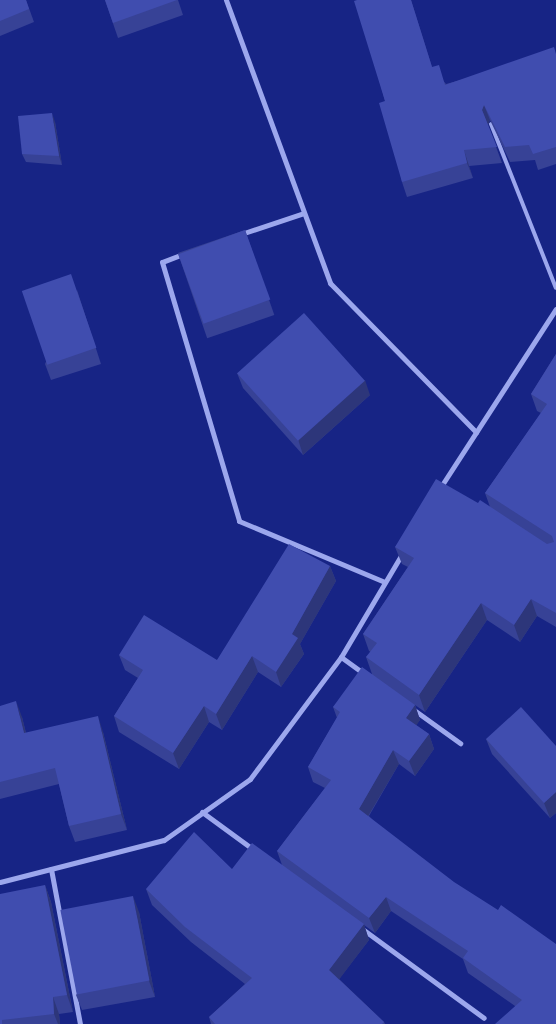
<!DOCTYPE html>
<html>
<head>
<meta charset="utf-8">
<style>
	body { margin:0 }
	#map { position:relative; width:556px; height:1024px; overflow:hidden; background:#172485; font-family:Jost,sans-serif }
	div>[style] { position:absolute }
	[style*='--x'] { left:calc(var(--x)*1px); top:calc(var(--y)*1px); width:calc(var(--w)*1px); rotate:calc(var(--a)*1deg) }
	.service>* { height:4px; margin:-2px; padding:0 2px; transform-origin:2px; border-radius:2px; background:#9ca7ed }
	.minor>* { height:5px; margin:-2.5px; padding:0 2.5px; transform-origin:2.5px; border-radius:2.5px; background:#9ca7ed }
	.wall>* { inset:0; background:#374296; transform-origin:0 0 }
	.shaded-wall>* { inset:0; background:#2d367a }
	.building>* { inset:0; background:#404daf; transform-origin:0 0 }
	span { translate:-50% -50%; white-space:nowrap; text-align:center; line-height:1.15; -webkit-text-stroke:4.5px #172485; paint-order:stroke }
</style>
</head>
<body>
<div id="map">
	<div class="service">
		<div style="--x:491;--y:124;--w:176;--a:68.4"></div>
	</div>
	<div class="minor">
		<div style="--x:226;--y:0;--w:302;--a:69.8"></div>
		<div style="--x:330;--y:283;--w:209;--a:45.6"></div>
		<div style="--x:241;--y:234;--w:66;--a:-18.4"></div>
		<div style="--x:183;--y:254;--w:22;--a:159"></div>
		<div style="--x:162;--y:262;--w:270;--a:73.4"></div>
		<div style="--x:239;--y:521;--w:158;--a:22.7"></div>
		<div style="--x:440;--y:488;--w:213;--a:-57.1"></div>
		<div style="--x:341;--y:657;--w:29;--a:36"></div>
		<div style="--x:414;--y:710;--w:57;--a:35.7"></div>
		<div style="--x:202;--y:812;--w:64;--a:36.2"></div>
		<div style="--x:51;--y:869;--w:158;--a:79.4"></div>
		<div style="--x:0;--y:882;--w:169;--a:-14.4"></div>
		<div style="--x:164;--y:840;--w:105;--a:-35.3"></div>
		<div style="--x:250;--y:779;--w:152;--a:-53.3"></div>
		<div style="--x:341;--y:657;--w:122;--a:-59.4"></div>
		<div style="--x:361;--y:928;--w:152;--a:36.2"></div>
	</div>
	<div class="wall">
		<div style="clip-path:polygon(0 0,26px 0,34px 22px,0 36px)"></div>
		<div style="clip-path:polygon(105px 0,178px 0,183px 15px,118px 38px)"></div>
		<div style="clip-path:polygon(357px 0,411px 0,432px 67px,446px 84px,556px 54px,556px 164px,538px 170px,535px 160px,510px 162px,490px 120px,488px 125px,502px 163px,469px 166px,473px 178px,407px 197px,402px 182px,385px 101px)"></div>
		<div style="clip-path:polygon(55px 122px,62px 165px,26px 162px,22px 154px)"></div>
		<div style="left:245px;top:230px;width:90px;height:71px;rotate:71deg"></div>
		<div style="clip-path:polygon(77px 290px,101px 364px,51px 380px,45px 364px)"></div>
		<div style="clip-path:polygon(556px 354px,556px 627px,537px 616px,520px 642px,487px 620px,425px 712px,415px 705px,420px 720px,416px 725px,429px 734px,434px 749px,415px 776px,399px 764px,369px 816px,556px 1024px,515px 1006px,468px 973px,463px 959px,391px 911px,375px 933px,364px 925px,369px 940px,339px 979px,384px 1022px,385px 1024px,211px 1024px,209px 1017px,245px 984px,191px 942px,152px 905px,146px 889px,232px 869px,282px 865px,277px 851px,325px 788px,313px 782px,308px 767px,337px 718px,333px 707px,372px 674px,366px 657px,371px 652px,369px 651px,363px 634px,408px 567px,402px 564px,395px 547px,478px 503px,490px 507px,485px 493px,541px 413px,537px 411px,531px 394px)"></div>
		<div style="clip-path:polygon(237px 373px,370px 395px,303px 455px,243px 388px)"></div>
		<div style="clip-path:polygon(330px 566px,336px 581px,300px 644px,304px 654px,281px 687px,258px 672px,222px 730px,209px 722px,179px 769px,119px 732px,114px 716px,138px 678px,125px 670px,119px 655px,217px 660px)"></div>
		<div style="clip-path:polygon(0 706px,22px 717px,26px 733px,103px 732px,127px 830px,75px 842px,69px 826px,59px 784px,0 799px)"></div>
		<div style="clip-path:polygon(486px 739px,556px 746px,556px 813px,550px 818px,492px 754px)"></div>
		<div style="clip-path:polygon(45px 885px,51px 902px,73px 1012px,59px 1014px,60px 1024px,0 1024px)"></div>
		<div style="clip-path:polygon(139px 912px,155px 997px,82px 1010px,76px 995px)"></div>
	</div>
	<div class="shaded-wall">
		<div style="clip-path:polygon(484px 105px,490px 120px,488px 125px,482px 110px)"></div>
		<div style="clip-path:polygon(52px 113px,55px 122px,62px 165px,59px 156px)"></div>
		<div style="clip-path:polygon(464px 150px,469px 166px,473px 178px,467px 163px)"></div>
		<div style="clip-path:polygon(365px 380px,370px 395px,303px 455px,298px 439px)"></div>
		<div style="clip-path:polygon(330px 566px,336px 581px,300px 644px,304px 654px,281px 687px,276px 672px,292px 634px)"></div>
		<div style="clip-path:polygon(531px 599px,537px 616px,520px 642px,514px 625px)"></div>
		<div style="clip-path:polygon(481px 603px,487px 620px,425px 712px,419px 695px)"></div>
		<div style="clip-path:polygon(252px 656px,258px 672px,222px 730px,216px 714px)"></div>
		<div style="clip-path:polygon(16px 701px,22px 717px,30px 749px,24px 733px)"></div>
		<div style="clip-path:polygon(415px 705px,420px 720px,411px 733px,406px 718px)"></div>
		<div style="clip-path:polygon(204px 706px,209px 722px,179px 769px,173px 753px)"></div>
		<div style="clip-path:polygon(98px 716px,103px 732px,127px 830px,121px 814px)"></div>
		<div style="clip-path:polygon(429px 734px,434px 749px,415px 776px,409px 761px)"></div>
		<div style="clip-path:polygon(393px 750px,399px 764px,364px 823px,359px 809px)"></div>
		<div style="clip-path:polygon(556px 792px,556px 813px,550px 818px,544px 803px)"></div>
		<div style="clip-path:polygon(45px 885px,51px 902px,73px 1012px,67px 995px)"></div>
		<div style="clip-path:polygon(133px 896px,139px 912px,155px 997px,149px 981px)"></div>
		<div style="clip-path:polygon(386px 897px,391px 911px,375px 933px,369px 918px)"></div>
		<div style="clip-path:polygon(364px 924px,369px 940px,335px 985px,329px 970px)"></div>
		<div style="clip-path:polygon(53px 997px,59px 1014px,60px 1024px,58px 1024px,54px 1014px)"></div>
	</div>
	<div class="building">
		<div style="clip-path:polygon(0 0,26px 0,29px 9px,0 21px)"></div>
		<div style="clip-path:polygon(105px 0,177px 0,113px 23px)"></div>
		<div style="clip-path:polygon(357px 0,411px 0,432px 67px,439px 65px,445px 85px,554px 47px,556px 54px,556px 147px,533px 154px,529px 145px,505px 147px,484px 105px,482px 110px,497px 147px,464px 150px,467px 163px,402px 182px,379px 103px,385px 101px,354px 1px)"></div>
		<div style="clip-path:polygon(52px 113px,59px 156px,22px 154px,18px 116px)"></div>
		<div style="left:245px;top:230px;width:74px;height:71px;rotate:70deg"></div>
		<div style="left:71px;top:274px;width:78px;height:52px;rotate:71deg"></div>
		<div style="left:304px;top:313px;width:91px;height:90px;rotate:48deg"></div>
		<div style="clip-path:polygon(556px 354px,556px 613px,531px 599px,514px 625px,481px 603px,419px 695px,366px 657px,377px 643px,363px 634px,414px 558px,395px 547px,436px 479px,478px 503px,480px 500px,547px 544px,554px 542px,552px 536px,485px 493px,547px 404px,531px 394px)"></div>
		<div style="clip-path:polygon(289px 544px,330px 566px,292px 634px,298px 638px,276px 672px,252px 656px,216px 714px,204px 706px,173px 753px,114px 716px,143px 670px,119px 655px,144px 615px,217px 660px)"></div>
		<div style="clip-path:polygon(362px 667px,415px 705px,406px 718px,429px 734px,409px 761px,393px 750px,359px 809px,454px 882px,498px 910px,501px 905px,556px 944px,556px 1024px,495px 1024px,522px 1000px,463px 958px,468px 951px,386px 897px,369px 918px,277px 851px,331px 780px,308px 767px,340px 712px,333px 707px)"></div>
		<div style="clip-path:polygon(16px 701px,24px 733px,98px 716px,121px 814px,69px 826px,55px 768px,0 782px,0 706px)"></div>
		<div style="clip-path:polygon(521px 707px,556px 746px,556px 792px,544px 803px,486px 739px)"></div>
		<div style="clip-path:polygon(194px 832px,232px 869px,252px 843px,364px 924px,329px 970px,384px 1022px,382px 1024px,215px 1024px,209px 1017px,252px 978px,185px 927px,146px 889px)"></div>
		<div style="clip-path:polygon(45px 885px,67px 995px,53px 997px,54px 1014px,2px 1020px,2px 1024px,0 1024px,0 894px)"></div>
		<div style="left:133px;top:896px;width:86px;height:74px;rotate:79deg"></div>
	</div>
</div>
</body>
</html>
